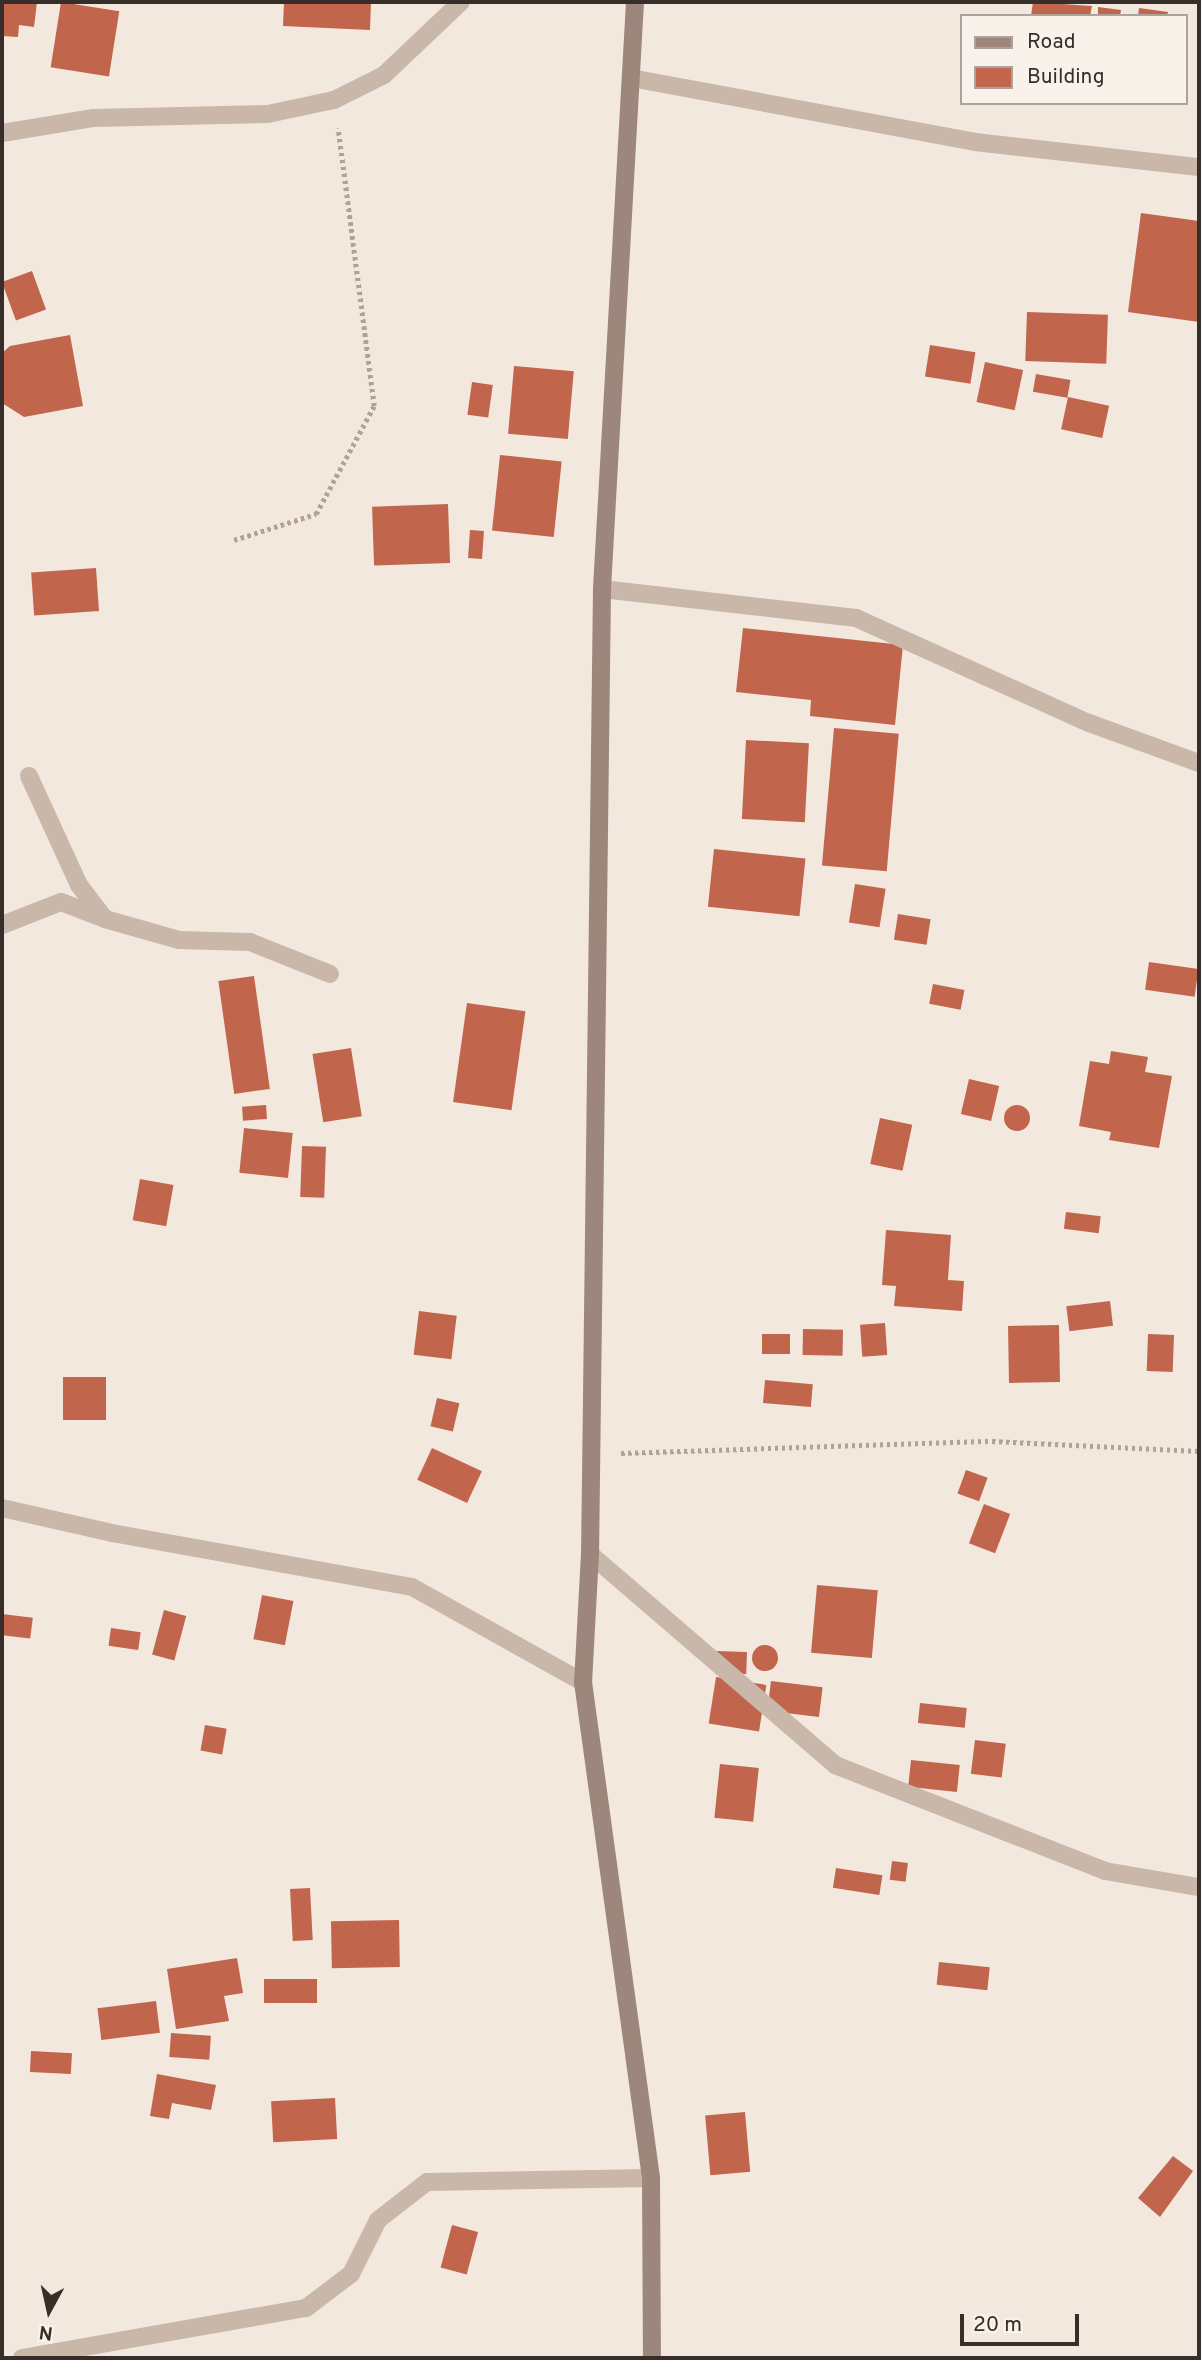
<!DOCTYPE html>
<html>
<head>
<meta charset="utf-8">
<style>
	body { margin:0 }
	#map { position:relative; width:1201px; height:2360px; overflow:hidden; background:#f2e8de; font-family:Overpass,sans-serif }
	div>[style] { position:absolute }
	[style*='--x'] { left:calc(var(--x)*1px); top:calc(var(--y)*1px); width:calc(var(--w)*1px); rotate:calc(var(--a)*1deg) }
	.building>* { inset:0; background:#c1654c; transform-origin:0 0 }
	.round { border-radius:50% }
	.path>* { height:4.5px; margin-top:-2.25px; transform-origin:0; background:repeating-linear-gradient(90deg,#b5a194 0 3.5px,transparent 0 7px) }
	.minor>* { height:18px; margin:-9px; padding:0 9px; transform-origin:9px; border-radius:9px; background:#c9b7aa }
	.secondary>* { height:18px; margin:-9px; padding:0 9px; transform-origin:9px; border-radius:9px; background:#9d867b }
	span { translate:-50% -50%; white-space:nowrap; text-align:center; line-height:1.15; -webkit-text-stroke:5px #f9f2ea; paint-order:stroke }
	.frame { position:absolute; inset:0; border:4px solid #372d29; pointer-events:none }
	.legend { position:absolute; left:960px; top:14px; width:228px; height:91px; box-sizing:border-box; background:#f9f2ea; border:2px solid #aba39d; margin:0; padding:9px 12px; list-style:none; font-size:21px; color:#372d29 }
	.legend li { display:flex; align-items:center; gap:14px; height:35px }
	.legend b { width:35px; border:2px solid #aba39d }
	.north { position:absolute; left:14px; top:2276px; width:70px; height:70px; -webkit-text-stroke:5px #f9f2ea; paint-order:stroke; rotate:188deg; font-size:19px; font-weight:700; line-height:28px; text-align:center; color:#372d29 }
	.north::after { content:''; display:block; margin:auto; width:24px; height:32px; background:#372d29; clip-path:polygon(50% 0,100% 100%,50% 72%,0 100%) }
	.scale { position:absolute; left:960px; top:2314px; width:119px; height:32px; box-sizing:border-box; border:4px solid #372d29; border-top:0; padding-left:9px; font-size:21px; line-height:24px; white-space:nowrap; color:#372d29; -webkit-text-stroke:5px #f9f2ea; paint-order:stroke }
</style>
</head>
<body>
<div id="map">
	<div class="building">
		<div style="clip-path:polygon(2px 2px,37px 2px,34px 27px,19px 25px,18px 37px,2px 36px)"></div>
		<div style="left:61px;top:2px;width:59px;height:66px;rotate:9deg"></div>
		<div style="clip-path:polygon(284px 2px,371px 2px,370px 30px,283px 26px)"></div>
		<div style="clip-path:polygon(1033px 2px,1092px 6px,1090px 16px,1031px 16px)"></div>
		<div style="clip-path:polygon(1098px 7px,1121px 10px,1120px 16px,1098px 16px)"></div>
		<div style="clip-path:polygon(1139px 8px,1168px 12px,1167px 16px,1138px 16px)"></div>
		<div style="clip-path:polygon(1141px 213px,1199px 221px,1199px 322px,1128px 312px)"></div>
		<div style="left:32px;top:271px;width:41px;height:32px;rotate:70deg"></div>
		<div style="left:1027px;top:312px;width:81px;height:49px;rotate:2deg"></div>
		<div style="clip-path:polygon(70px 335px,83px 406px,24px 417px,2px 403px,2px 353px,10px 346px)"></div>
		<div style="left:930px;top:345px;width:46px;height:32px;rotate:9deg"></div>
		<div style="left:985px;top:362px;width:39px;height:41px;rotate:12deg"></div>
		<div style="left:514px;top:366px;width:60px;height:68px;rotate:5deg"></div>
		<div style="left:1036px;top:374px;width:35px;height:18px;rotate:10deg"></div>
		<div style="left:472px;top:382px;width:21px;height:33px;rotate:8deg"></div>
		<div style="left:1068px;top:397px;width:42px;height:33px;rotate:12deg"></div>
		<div style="left:500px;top:455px;width:62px;height:76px;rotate:6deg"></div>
		<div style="left:448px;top:504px;width:59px;height:76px;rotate:88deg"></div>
		<div style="left:470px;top:530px;width:14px;height:28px;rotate:4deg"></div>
		<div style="left:96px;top:568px;width:43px;height:65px;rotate:86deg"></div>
		<div style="clip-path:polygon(743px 628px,903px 645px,895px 725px,810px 716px,811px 700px,736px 692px)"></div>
		<div style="left:834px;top:728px;width:65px;height:138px;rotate:5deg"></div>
		<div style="left:746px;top:740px;width:63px;height:79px;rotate:3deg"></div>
		<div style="left:714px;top:849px;width:92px;height:58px;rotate:6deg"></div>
		<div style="left:855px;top:884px;width:31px;height:39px;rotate:9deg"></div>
		<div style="left:898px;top:914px;width:33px;height:26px;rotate:9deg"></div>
		<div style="left:1149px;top:962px;width:50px;height:28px;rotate:8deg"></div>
		<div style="left:254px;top:976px;width:114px;height:36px;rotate:82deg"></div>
		<div style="left:933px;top:984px;width:32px;height:20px;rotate:11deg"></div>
		<div style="left:467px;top:1003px;width:59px;height:100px;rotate:8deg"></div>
		<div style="left:351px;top:1048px;width:69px;height:39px;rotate:81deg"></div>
		<div style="clip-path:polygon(1111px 1051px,1148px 1057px,1145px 1072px,1172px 1076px,1159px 1148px,1109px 1140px,1111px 1132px,1079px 1126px,1090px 1061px,1109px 1064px)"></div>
		<div style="left:969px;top:1079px;width:31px;height:36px;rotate:13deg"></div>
		<div style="left:266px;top:1105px;width:14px;height:24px;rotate:86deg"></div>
		<div class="round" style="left:1004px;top:1105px;width:26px;height:26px"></div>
		<div style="left:880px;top:1118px;width:33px;height:47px;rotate:12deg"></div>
		<div style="left:244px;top:1128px;width:49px;height:45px;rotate:6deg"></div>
		<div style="left:302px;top:1146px;width:24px;height:51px;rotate:2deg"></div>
		<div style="left:140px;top:1179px;width:34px;height:42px;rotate:10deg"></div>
		<div style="left:1066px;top:1212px;width:35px;height:17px;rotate:7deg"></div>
		<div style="clip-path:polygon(886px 1230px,951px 1235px,948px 1280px,964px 1281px,962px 1311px,894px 1306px,896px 1286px,882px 1285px)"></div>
		<div style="left:1110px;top:1301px;width:25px;height:44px;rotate:83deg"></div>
		<div style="left:419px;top:1311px;width:38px;height:44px;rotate:7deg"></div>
		<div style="left:885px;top:1323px;width:32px;height:25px;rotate:86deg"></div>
		<div style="left:1059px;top:1325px;width:57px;height:51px;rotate:89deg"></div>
		<div style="left:803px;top:1329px;width:40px;height:26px;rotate:1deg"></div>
		<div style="left:762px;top:1334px;width:28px;height:20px"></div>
		<div style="left:1148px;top:1334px;width:26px;height:37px;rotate:2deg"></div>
		<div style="left:106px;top:1377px;width:43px;height:43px;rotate:90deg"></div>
		<div style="left:765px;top:1380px;width:48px;height:23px;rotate:5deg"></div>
		<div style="left:437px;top:1398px;width:23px;height:29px;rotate:13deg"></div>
		<div style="left:432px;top:1448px;width:55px;height:35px;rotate:25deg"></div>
		<div style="left:966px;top:1470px;width:23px;height:25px;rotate:20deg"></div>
		<div style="left:984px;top:1504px;width:28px;height:42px;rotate:21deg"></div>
		<div style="left:817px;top:1585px;width:61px;height:68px;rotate:5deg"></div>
		<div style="left:262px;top:1595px;width:32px;height:45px;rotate:11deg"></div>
		<div style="left:164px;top:1610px;width:23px;height:46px;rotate:15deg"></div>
		<div style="left:2px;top:1614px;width:31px;height:21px;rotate:7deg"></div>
		<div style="left:111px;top:1628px;width:30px;height:18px;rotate:8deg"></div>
		<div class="round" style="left:752px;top:1645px;width:26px;height:26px"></div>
		<div style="left:716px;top:1651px;width:31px;height:22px;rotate:2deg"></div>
		<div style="left:716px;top:1677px;width:51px;height:47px;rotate:9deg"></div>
		<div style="left:771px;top:1681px;width:52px;height:30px;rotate:7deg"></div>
		<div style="left:920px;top:1703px;width:47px;height:20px;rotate:6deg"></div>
		<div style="left:205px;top:1725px;width:22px;height:26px;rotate:10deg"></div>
		<div style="left:975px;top:1740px;width:31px;height:34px;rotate:7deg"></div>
		<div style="left:911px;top:1760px;width:49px;height:27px;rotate:6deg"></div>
		<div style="left:720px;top:1764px;width:39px;height:54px;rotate:6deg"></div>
		<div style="left:892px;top:1861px;width:16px;height:19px;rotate:7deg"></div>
		<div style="left:836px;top:1868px;width:47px;height:20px;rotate:9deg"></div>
		<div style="left:310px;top:1888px;width:52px;height:20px;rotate:87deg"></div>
		<div style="left:399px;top:1920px;width:47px;height:68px;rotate:89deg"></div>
		<div style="clip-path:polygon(237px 1958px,243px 1993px,224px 1996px,229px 2021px,176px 2029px,167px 1969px)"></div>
		<div style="left:939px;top:1962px;width:51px;height:23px;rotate:6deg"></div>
		<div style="left:317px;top:1979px;width:24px;height:53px;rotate:90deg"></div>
		<div style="left:156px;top:2001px;width:32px;height:59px;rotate:83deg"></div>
		<div style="left:171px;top:2033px;width:40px;height:24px;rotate:4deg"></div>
		<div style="left:31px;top:2051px;width:41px;height:21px;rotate:3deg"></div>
		<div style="clip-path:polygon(157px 2074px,216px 2085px,211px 2110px,172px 2103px,169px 2119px,150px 2116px)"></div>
		<div style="left:335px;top:2098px;width:41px;height:64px;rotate:87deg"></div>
		<div style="left:745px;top:2112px;width:60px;height:40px;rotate:85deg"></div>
		<div style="clip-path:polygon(1173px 2156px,1193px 2171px,1160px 2217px,1138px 2198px)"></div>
		<div style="left:452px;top:2225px;width:27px;height:44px;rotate:15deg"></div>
	</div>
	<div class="path">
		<div style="--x:234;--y:540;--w:86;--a:-17.6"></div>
		<div style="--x:316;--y:514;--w:123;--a:-61.8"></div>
		<div style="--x:374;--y:406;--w:280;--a:-97.4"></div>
		<div style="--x:621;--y:1453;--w:371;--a:-1.9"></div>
		<div style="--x:992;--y:1441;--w:207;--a:2.8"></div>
	</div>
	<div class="minor">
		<div style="--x:631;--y:78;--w:350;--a:10.5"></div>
		<div style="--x:975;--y:142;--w:225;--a:6.4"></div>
		<div style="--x:2;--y:133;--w:93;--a:-9.3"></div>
		<div style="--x:94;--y:118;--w:174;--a:-1.3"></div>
		<div style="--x:268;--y:114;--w:67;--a:-12"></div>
		<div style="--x:334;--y:100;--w:56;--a:-26.6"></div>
		<div style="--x:384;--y:75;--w:106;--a:-43.5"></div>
		<div style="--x:602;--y:589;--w:256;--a:6.5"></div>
		<div style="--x:856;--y:618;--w:256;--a:24.3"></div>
		<div style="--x:1089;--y:723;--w:117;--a:20"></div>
		<div style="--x:29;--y:776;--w:120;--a:65.4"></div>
		<div style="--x:79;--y:885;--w:43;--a:52.6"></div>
		<div style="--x:105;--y:919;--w:77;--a:15.8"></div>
		<div style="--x:179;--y:940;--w:71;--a:1.6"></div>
		<div style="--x:250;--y:942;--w:86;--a:21.8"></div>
		<div style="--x:2;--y:925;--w:63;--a:-21.3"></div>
		<div style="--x:61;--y:902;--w:47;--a:21.1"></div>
		<div style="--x:2;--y:1508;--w:113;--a:12.8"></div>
		<div style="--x:112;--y:1533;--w:305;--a:10.2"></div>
		<div style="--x:412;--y:1587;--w:196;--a:29.1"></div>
		<div style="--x:590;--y:1554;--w:323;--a:40.7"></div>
		<div style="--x:835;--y:1765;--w:290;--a:21.4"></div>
		<div style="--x:1105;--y:1871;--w:95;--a:9.7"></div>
		<div style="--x:22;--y:2358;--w:288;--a:-10"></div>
		<div style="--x:306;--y:2308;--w:56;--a:-37.1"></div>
		<div style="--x:351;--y:2274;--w:60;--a:-63.4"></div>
		<div style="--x:378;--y:2220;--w:62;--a:-37.8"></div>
		<div style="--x:427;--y:2182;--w:224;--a:-1"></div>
	</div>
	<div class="secondary">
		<div style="--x:635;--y:2;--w:588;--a:93.22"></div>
		<div style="--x:602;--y:589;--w:965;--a:90.71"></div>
		<div style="--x:590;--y:1554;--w:128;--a:93.1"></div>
		<div style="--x:583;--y:1682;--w:501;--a:82.19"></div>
		<div style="--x:651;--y:2178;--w:180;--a:89.7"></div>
	</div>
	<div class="frame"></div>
	<ul class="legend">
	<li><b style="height:9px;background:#9d867b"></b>Road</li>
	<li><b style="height:19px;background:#c1654c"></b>Building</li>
	</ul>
	<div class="north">N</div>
	<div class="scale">20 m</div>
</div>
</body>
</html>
